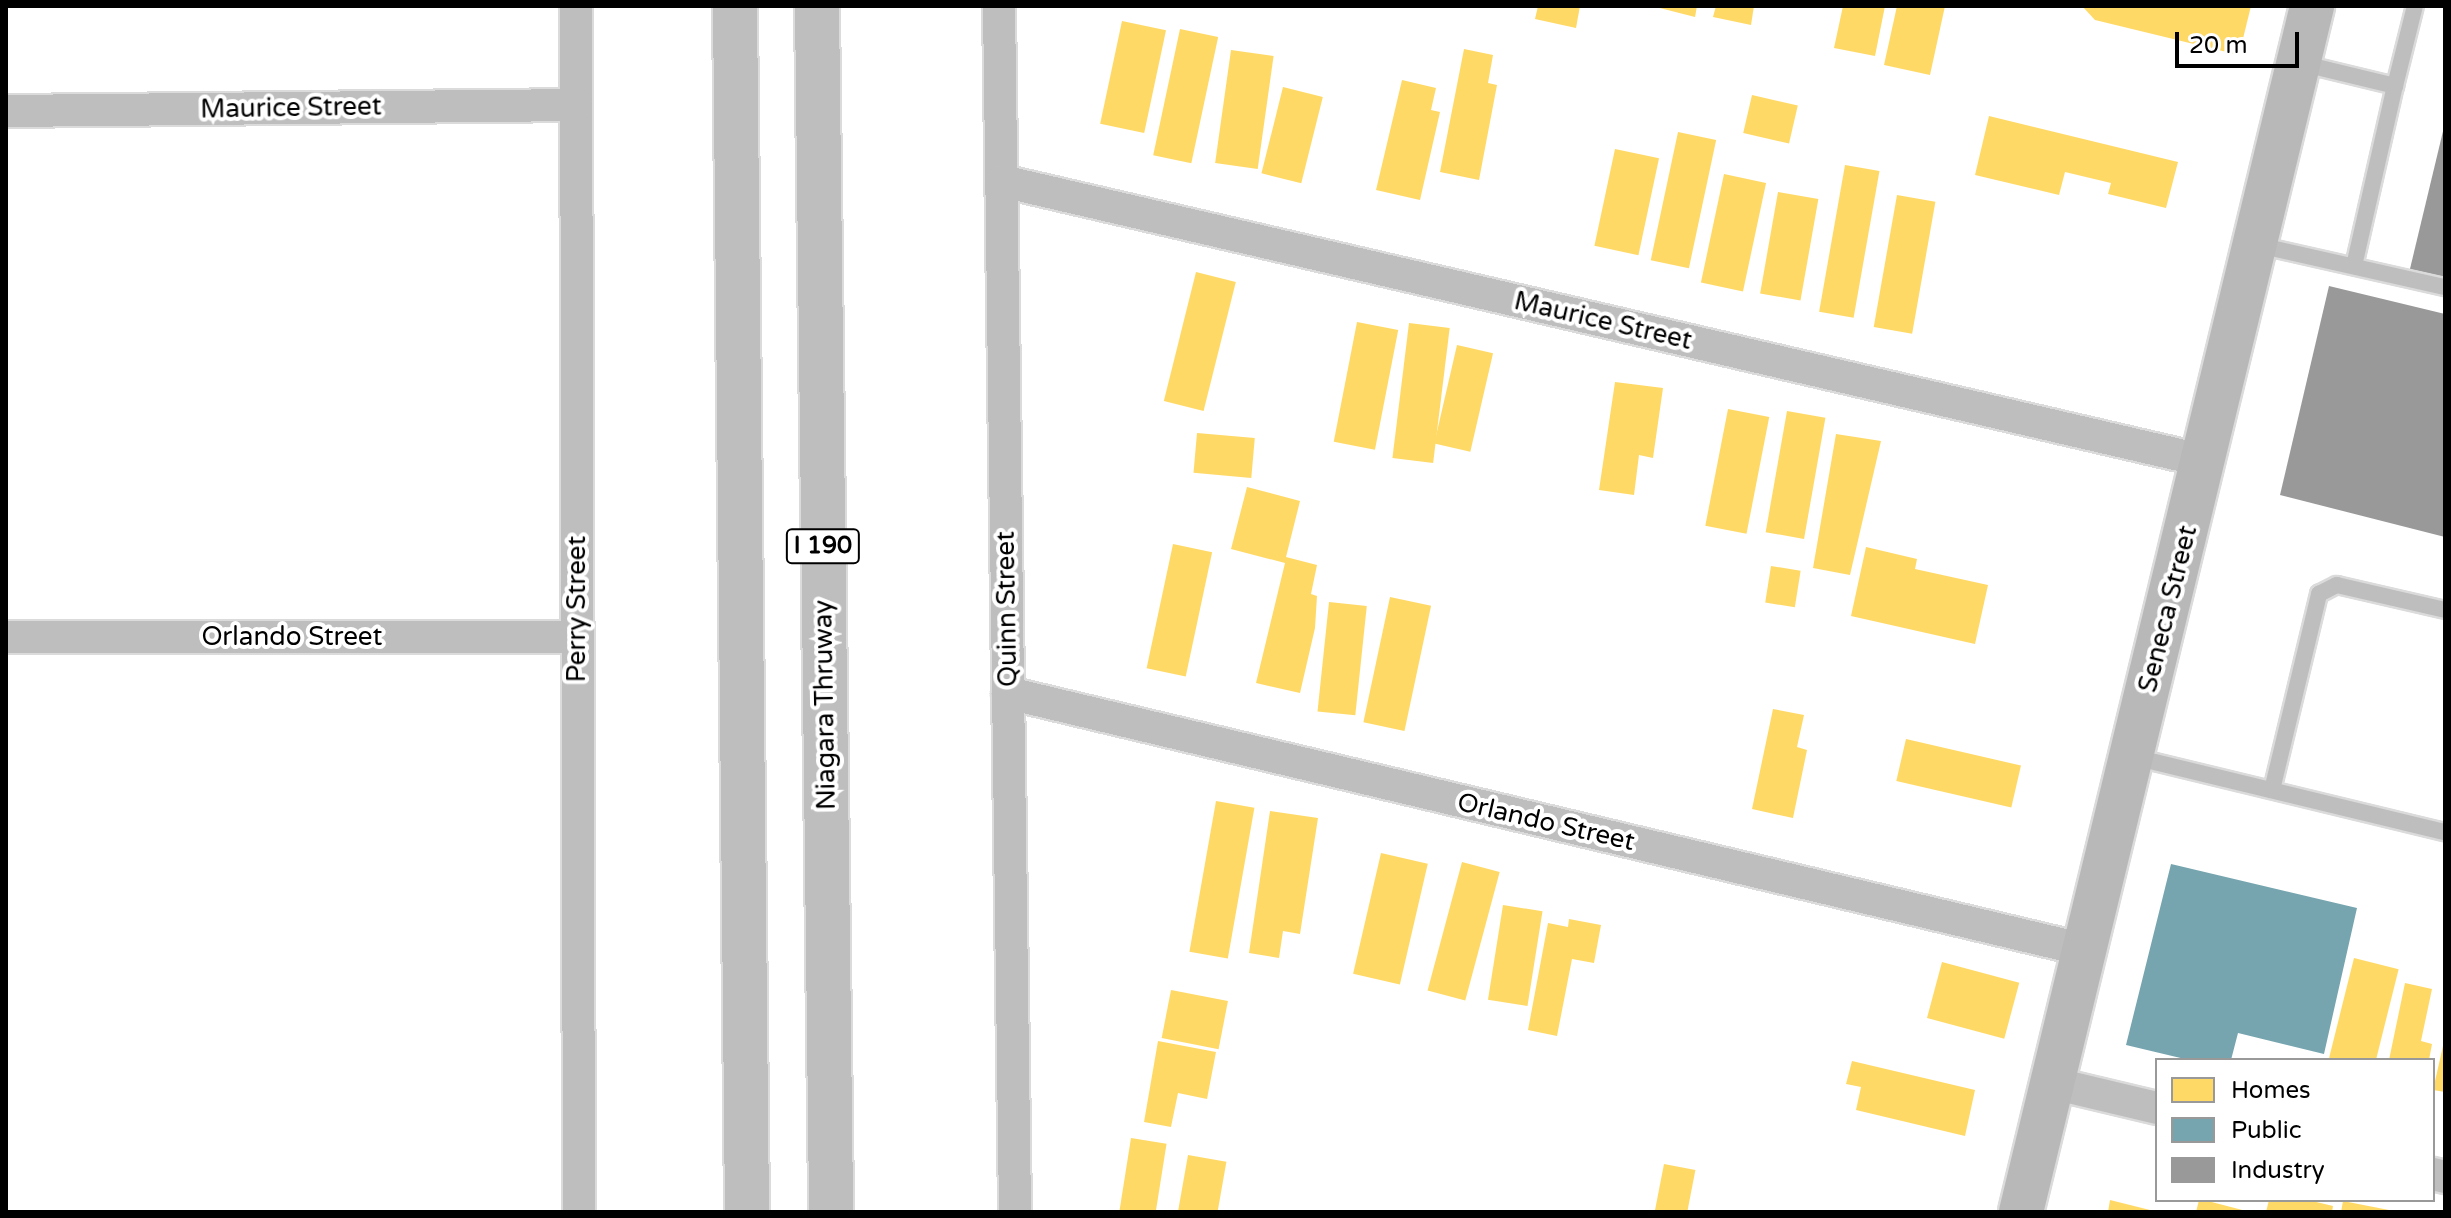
<!DOCTYPE html>
<html>
<head>
<meta charset="utf-8">
<style>
	body { margin:0 }
	#map { position:relative; width:2451px; height:1218px; overflow:hidden; background:#fff; font-family:"Varela Round",sans-serif }
	div>[style] { position:absolute }
	[style*='--x'] { left:calc(var(--x)*1px); top:calc(var(--y)*1px); width:calc(var(--w)*1px); rotate:calc(var(--a)*1deg) }
	.homes>* { inset:0; background:#ffd966; transform-origin:0 0 }
	.public>* { inset:0; background:#76a5af }
	.industry>* { inset:0; background:#999 }
	.roads { filter:drop-shadow(2px 0 #dbdbdb) drop-shadow(-2px 0 #dbdbdb) drop-shadow(0 2px #dbdbdb) drop-shadow(0 -2px #dbdbdb) }
	.service>* { height:16px; margin:-8px; padding:0 8px; transform-origin:8px; border-radius:8px; background:#bebebe }
	.minor>* { height:32px; margin:-16px; padding:0 16px; transform-origin:16px; border-radius:16px; background:#bebebe }
	.secondary>* { height:44px; margin:-22px; padding:0 22px; transform-origin:22px; border-radius:22px; background:#b8b8b8 }
	.motorway>* { height:44px; margin:-22px; padding:0 22px; transform-origin:22px; border-radius:22px; background:#bebebe }
	span { translate:-50% -50%; white-space:nowrap; text-align:center; line-height:1.15; -webkit-text-stroke:8px #fff; paint-order:stroke }
	.shield-label span { padding:2px 6px; background:#fff; border:2px solid; border-radius:6px; -webkit-text-stroke-width:0 }
	.shield-label { font-size:24px; color:#000; font-weight:700 }
	.street-label { font-size:26px; color:#000 }
	.frame { position:absolute; inset:0; border:8px solid #000; pointer-events:none }
	.legend { position:absolute; left:2155px; top:1058px; width:280px; height:144px; box-sizing:border-box; background:#fff; border:2px solid #999; margin:0; padding:10px 14px; list-style:none; font-size:24px; color:#000 }
	.legend li { display:flex; align-items:center; gap:16px; height:40px }
	.legend b { width:40px; border:2px solid #999 }
	.scale { position:absolute; left:2175px; top:32px; width:124px; height:36px; box-sizing:border-box; border:4px solid #000; border-top:0; padding-left:10px; font-size:24px; line-height:28px; white-space:nowrap; color:#000; -webkit-text-stroke:6px #fff; paint-order:stroke }
</style>
</head>
<body>
<div id="map">
	<div class="homes">
		<div style="clip-path:polygon(1538px 6px,1580px 6px,1576px 28px,1535px 19px)"></div>
		<div style="clip-path:polygon(1652px 6px,1697px 6px,1695px 17px)"></div>
		<div style="clip-path:polygon(1716px 6px,1754px 6px,1751px 25px,1713px 17px)"></div>
		<div style="clip-path:polygon(1843px 6px,1885px 6px,1875px 56px,1834px 48px)"></div>
		<div style="clip-path:polygon(1897px 6px,1945px 6px,1930px 75px,1884px 65px)"></div>
		<div style="clip-path:polygon(2082px 6px,2251px 6px,2239px 55px,2095px 20px)"></div>
		<div style="left:1122px;top:21px;width:45px;height:105px;rotate:12deg"></div>
		<div style="left:1180px;top:29px;width:39px;height:129px;rotate:12deg"></div>
		<div style="clip-path:polygon(1464px 49px,1493px 55px,1488px 83px,1497px 85px,1479px 180px,1440px 172px)"></div>
		<div style="left:1231px;top:50px;width:43px;height:114px;rotate:8deg"></div>
		<div style="clip-path:polygon(1402px 80px,1436px 88px,1431px 110px,1440px 112px,1420px 200px,1376px 190px)"></div>
		<div style="left:1283px;top:87px;width:41px;height:89px;rotate:14deg"></div>
		<div style="left:1752px;top:95px;width:47px;height:39px;rotate:13deg"></div>
		<div style="clip-path:polygon(1989px 116px,2178px 162px,2166px 208px,2108px 194px,2111px 183px,2065px 172px,2059px 195px,1975px 175px)"></div>
		<div style="left:1678px;top:132px;width:39px;height:131px;rotate:12deg"></div>
		<div style="left:1615px;top:149px;width:45px;height:99px;rotate:12deg"></div>
		<div style="left:1845px;top:165px;width:35px;height:149px;rotate:10deg"></div>
		<div style="left:1724px;top:174px;width:43px;height:111px;rotate:12deg"></div>
		<div style="left:1778px;top:192px;width:41px;height:103px;rotate:10deg"></div>
		<div style="left:1897px;top:195px;width:39px;height:134px;rotate:10deg"></div>
		<div style="left:1196px;top:272px;width:41px;height:133px;rotate:14deg"></div>
		<div style="left:1357px;top:322px;width:42px;height:122px;rotate:11deg"></div>
		<div style="left:1409px;top:323px;width:41px;height:136px;rotate:7deg"></div>
		<div style="left:1457px;top:345px;width:37px;height:101px;rotate:13deg"></div>
		<div style="clip-path:polygon(1615px 382px,1663px 388px,1653px 458px,1639px 455px,1634px 495px,1599px 490px)"></div>
		<div style="left:1728px;top:409px;width:42px;height:119px;rotate:11deg"></div>
		<div style="left:1787px;top:411px;width:39px;height:123px;rotate:10deg"></div>
		<div style="left:1197px;top:433px;width:58px;height:40px;rotate:5deg"></div>
		<div style="clip-path:polygon(1836px 434px,1881px 441px,1850px 575px,1813px 568px)"></div>
		<div style="clip-path:polygon(1247px 487px,1300px 501px,1286px 557px,1317px 565px,1311px 594px,1317px 596px,1315px 628px,1300px 693px,1256px 683px,1285px 563px,1231px 549px)"></div>
		<div style="left:1173px;top:544px;width:40px;height:127px;rotate:12deg"></div>
		<div style="clip-path:polygon(1866px 547px,1917px 559px,1915px 569px,1988px 585px,1975px 644px,1851px 616px)"></div>
		<div style="left:1771px;top:566px;width:30px;height:37px;rotate:9deg"></div>
		<div style="left:1390px;top:597px;width:42px;height:128px;rotate:12deg"></div>
		<div style="left:1329px;top:602px;width:38px;height:110px;rotate:6deg"></div>
		<div style="clip-path:polygon(1773px 709px,1804px 715px,1797px 747px,1807px 750px,1793px 818px,1752px 809px)"></div>
		<div style="left:1906px;top:739px;width:118px;height:43px;rotate:13deg"></div>
		<div style="left:1216px;top:801px;width:39px;height:153px;rotate:10deg"></div>
		<div style="clip-path:polygon(1270px 811px,1318px 818px,1300px 934px,1283px 931px,1279px 958px,1249px 953px)"></div>
		<div style="left:1381px;top:853px;width:48px;height:124px;rotate:13deg"></div>
		<div style="left:1462px;top:862px;width:39px;height:133px;rotate:15deg"></div>
		<div style="left:1503px;top:905px;width:40px;height:96px;rotate:9deg"></div>
		<div style="clip-path:polygon(1569px 919px,1601px 925px,1594px 963px,1572px 959px,1557px 1036px,1528px 1030px,1548px 923px,1568px 927px)"></div>
		<div style="left:2354px;top:958px;width:46px;height:105px;rotate:14deg"></div>
		<div style="left:1942px;top:962px;width:80px;height:58px;rotate:15deg"></div>
		<div style="clip-path:polygon(2405px 983px,2432px 989px,2421px 1041px,2432px 1044px,2429px 1060px,2389px 1060px)"></div>
		<div style="left:1171px;top:990px;width:58px;height:49px;rotate:11deg"></div>
		<div style="clip-path:polygon(2445px 1037px,2445px 1092px,2433px 1090px)"></div>
		<div style="clip-path:polygon(1158px 1041px,1216px 1052px,1207px 1099px,1178px 1093px,1171px 1127px,1144px 1122px)"></div>
		<div style="clip-path:polygon(1852px 1061px,1975px 1090px,1965px 1136px,1856px 1110px,1861px 1087px,1846px 1084px)"></div>
		<div style="left:1131px;top:1138px;width:36px;height:75px;rotate:9deg"></div>
		<div style="left:1188px;top:1155px;width:39px;height:58px;rotate:10deg"></div>
		<div style="left:1664px;top:1164px;width:32px;height:49px;rotate:11deg"></div>
		<div style="clip-path:polygon(2110px 1200px,2154px 1211px,2154px 1212px,2108px 1212px)"></div>
		<div style="clip-path:polygon(2199px 1200px,2204px 1200px,2250px 1212px,2196px 1212px)"></div>
		<div style="clip-path:polygon(2269px 1200px,2308px 1200px,2333px 1206px,2332px 1212px,2266px 1212px)"></div>
		<div style="clip-path:polygon(2343px 1201px,2394px 1211px,2394px 1212px,2341px 1212px)"></div>
	</div>
	<div class="public">
		<div style="clip-path:polygon(2171px 864px,2357px 908px,2324px 1054px,2238px 1033px,2231px 1060px,2189px 1060px,2126px 1045px)"></div>
	</div>
	<div class="industry">
		<div style="clip-path:polygon(2444px 127px,2445px 127px,2445px 281px,2409px 273px)"></div>
		<div style="clip-path:polygon(2329px 286px,2445px 314px,2445px 537px,2280px 495px)"></div>
	</div>
	<div class="roads">
		<div class="service">
			<div style="--x:2300;--y:63;--w:98;--a:13.6"></div>
			<div style="--x:2395;--y:86;--w:82;--a:-76"></div>
			<div style="--x:2258;--y:245;--w:192;--a:12.7"></div>
			<div style="--x:2354;--y:266;--w:185;--a:-77.2"></div>
			<div style="--x:2134;--y:757;--w:320;--a:13.6"></div>
			<div style="--x:2272;--y:790;--w:202;--a:-76.5"></div>
			<div style="--x:2319;--y:594;--w:20;--a:-27"></div>
			<div style="--x:2337;--y:585;--w:111;--a:13"></div>
		</div>
		<div class="minor">
			<div style="--x:576;--y:6;--w:1206;--a:89.86"></div>
			<div style="--x:999;--y:6;--w:1206;--a:89.24"></div>
			<div style="--x:6;--y:111;--w:570;--a:-0.6"></div>
			<div style="--x:1002;--y:181;--w:1235;--a:13.1"></div>
			<div style="--x:6;--y:637;--w:571;--a:0"></div>
			<div style="--x:1008;--y:693;--w:1107;--a:13.42"></div>
			<div style="--x:2052;--y:1083;--w:108;--a:13.4"></div>
			<div style="--x:2433;--y:1174;--w:12;--a:14"></div>
		</div>
		<div class="secondary">
			<div style="--x:2021;--y:1212;--w:1241;--a:-76.43"></div>
		</div>
		<div class="motorway">
			<div style="--x:735;--y:6;--w:1206;--a:89.43"></div>
			<div style="--x:817;--y:6;--w:1206;--a:89.33"></div>
		</div>
	</div>
	<div class="shield-label">
		<span style="left:823px;top:546px">I 190</span>
	</div>
	<div class="street-label">
		<span style="left:291px;top:108px;rotate:-1deg">Maurice Street</span>
		<span style="left:1603px;top:321px;rotate:13deg">Maurice Street</span>
		<span style="left:577px;top:609px;rotate:-90deg">Perry Street</span>
		<span style="left:1007px;top:609px;rotate:-91deg">Quinn Street</span>
		<span style="left:2168px;top:609px;rotate:-76deg">Seneca Street</span>
		<span style="left:292px;top:637px">Orlando Street</span>
		<span style="left:825px;top:705px;rotate:-91deg">Niagara Thruway</span>
		<span style="left:1546px;top:822px;rotate:13deg">Orlando Street</span>
	</div>
	<div class="frame"></div>
	<ul class="legend">
	<li><b style="height:22px;background:#ffd966"></b>Homes</li>
	<li><b style="height:22px;background:#76a5af"></b>Public</li>
	<li><b style="height:22px;background:#999"></b>Industry</li>
	</ul>
	<div class="scale">20 m</div>
</div>
</body>
</html>
